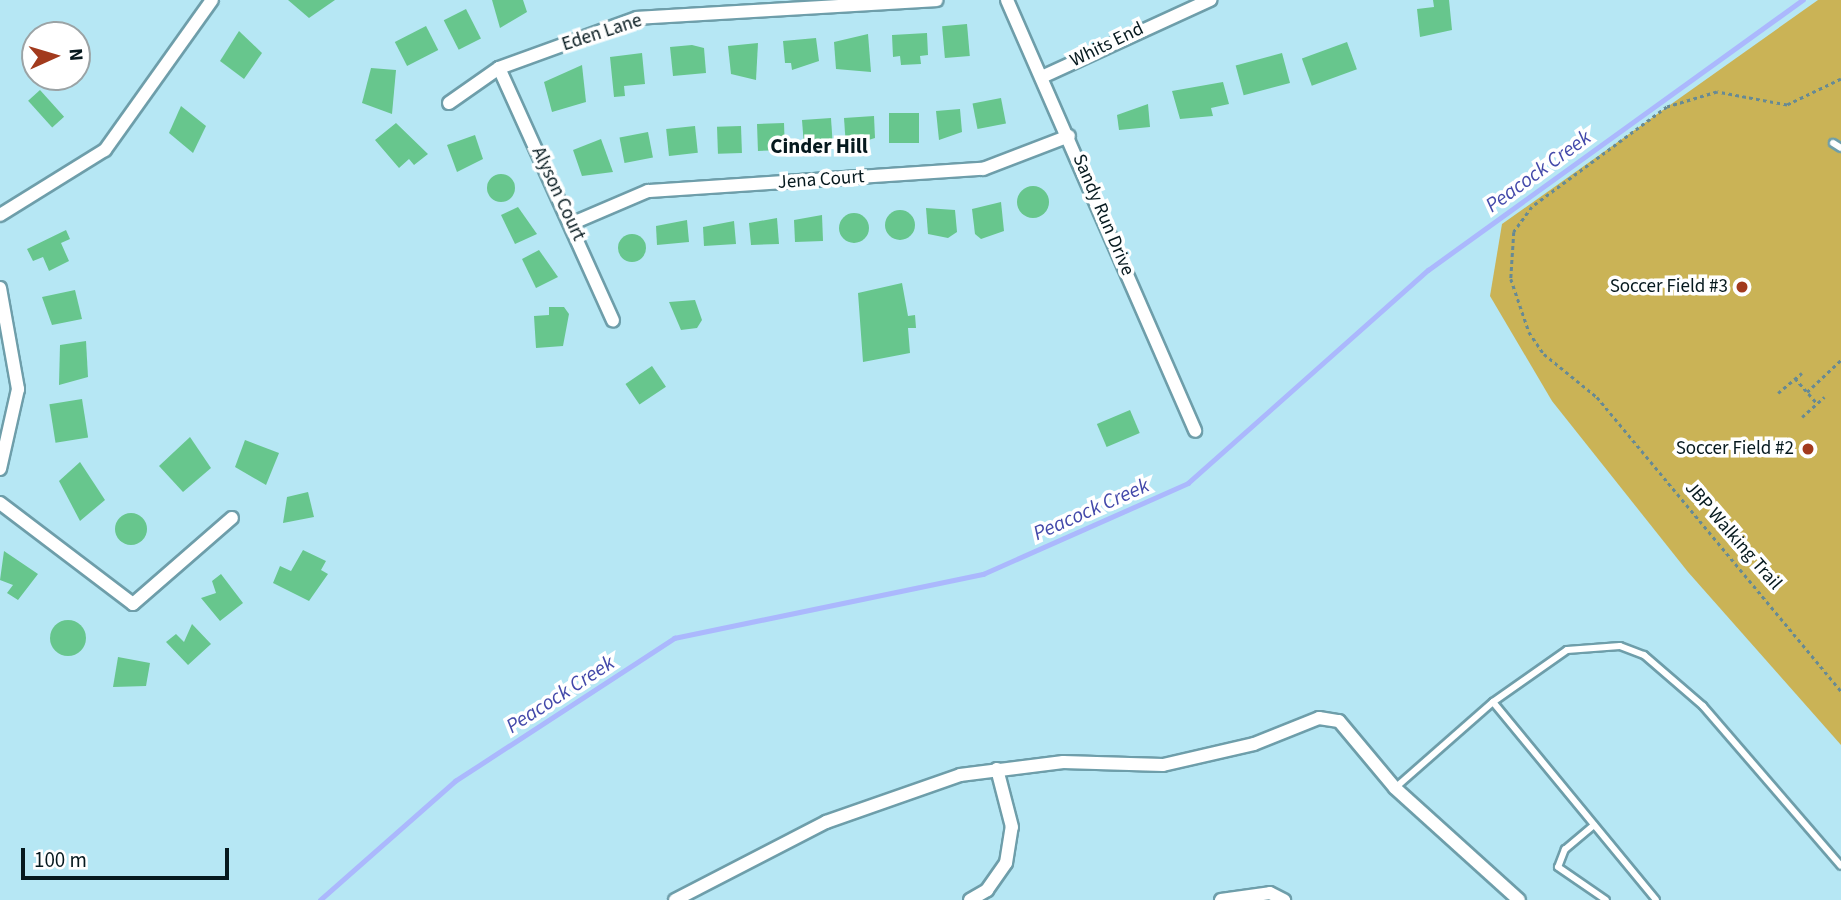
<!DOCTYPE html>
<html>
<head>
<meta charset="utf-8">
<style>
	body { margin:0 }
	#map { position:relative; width:1841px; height:900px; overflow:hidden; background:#b6e7f4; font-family:"Source Sans 3",sans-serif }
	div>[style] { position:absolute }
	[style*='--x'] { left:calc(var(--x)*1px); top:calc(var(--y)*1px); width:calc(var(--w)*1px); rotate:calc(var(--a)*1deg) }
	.green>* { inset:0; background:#cab356 }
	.stream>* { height:4.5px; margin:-2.25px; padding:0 2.25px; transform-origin:2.25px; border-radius:2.25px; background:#abb8fd }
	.building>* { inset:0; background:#67c68d; transform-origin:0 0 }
	.round { border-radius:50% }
	.path>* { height:2.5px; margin-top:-1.25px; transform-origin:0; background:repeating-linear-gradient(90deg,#678a94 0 3.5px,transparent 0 7px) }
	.roads { filter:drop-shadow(2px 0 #6e9eaa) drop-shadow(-2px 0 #6e9eaa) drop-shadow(0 2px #6e9eaa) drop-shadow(0 -2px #6e9eaa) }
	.lane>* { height:6px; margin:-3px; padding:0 3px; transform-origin:3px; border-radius:3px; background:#fff }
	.street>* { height:12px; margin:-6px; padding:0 6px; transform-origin:6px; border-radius:6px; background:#fff }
	.dots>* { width:19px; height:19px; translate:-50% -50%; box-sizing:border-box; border:4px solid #fff; border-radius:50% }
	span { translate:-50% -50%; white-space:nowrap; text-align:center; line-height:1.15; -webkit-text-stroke:7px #fff; paint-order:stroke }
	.street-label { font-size:19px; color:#06191e }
	.poi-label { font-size:19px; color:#06191e }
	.right { translate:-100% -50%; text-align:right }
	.neighbourhood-label { font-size:21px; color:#06191e; font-weight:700 }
	.water-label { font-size:21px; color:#4349aa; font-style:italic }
	.north { position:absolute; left:21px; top:21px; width:70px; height:70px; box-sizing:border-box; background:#fff; border:2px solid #9ba3a5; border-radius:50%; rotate:86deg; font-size:19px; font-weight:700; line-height:28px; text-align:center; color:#06191e }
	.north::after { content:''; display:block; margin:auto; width:24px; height:32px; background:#a23a1d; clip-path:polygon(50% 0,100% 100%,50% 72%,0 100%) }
	.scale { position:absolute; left:21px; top:848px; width:208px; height:32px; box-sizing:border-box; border:4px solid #06191e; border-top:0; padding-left:9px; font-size:21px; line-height:24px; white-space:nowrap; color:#06191e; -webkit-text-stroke:5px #fff; paint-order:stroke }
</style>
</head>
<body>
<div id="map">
	<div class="green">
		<div style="clip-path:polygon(1818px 0,1841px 0,1841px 745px,1688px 572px,1552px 401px,1490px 296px,1502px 224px)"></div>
	</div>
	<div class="stream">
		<div style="--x:320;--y:900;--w:180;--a:-41.4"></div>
		<div style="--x:455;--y:781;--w:262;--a:-33.1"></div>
		<div style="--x:674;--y:638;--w:316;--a:-11.7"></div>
		<div style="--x:983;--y:574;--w:224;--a:-23.9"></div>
		<div style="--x:1188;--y:483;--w:321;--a:-41.6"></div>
		<div style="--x:1428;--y:270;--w:462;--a:-35.8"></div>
	</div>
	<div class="building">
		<div style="clip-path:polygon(288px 0,335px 0,309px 18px)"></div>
		<div style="clip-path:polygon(492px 0,523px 0,527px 12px,500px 28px)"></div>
		<div style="clip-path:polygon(1433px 0,1449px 0,1452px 30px,1420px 37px,1417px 9px,1434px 7px)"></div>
		<div style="left:466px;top:9px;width:33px;height:25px;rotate:63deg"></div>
		<div style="left:967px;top:24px;width:32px;height:25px;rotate:85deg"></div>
		<div style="left:426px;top:26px;width:27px;height:35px;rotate:63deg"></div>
		<div style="clip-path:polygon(239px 31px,262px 53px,244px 79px,220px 61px)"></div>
		<div style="clip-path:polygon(927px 33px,928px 55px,920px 56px,921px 64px,901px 65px,900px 56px,893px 57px,892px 35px)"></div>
		<div style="clip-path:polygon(868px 34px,871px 72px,836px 69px,834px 42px)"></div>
		<div style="clip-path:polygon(816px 38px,819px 61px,792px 70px,791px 63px,785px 63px,783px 41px)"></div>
		<div style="left:1347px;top:42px;width:29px;height:48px;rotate:70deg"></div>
		<div style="clip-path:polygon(758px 43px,756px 80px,731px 74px,728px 46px)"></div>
		<div style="clip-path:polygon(692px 45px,704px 48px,706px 73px,673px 76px,670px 47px)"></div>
		<div style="clip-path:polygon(642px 53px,645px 84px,624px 86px,625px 96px,614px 97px,610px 57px)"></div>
		<div style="left:1282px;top:53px;width:31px;height:48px;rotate:75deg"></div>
		<div style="clip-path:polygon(582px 65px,586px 102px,552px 112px,544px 82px)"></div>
		<div style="clip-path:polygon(371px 68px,396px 70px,392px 114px,362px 103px)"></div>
		<div style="clip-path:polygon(1223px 82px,1229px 104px,1211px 108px,1213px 116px,1180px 119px,1172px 91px)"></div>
		<div style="left:40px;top:90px;width:36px;height:16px;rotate:48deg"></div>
		<div style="left:1001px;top:98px;width:26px;height:29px;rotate:79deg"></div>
		<div style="clip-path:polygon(1148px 104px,1150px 127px,1119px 130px,1117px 115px)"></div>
		<div style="clip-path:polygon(181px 106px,206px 126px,193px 153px,169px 133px)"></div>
		<div style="clip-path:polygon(960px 109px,962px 132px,939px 140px,936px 111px)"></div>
		<div style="left:889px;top:113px;width:30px;height:30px"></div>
		<div style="clip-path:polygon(874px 116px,875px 138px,846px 147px,844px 118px)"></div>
		<div style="clip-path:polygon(831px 118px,833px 148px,804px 146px,802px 120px)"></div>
		<div style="clip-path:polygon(396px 123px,428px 154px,414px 165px,409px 159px,399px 168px,375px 140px)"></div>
		<div style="left:784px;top:123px;width:27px;height:27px;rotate:88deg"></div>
		<div style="left:695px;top:126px;width:27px;height:29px;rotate:84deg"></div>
		<div style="left:741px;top:126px;width:27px;height:24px;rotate:88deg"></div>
		<div style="left:648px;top:132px;width:26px;height:29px;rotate:79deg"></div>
		<div style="clip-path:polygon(475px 135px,483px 159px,457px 172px,447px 145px)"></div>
		<div style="clip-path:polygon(601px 139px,613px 172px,582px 176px,573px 150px)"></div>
		<div class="round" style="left:487px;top:174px;width:28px;height:28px"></div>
		<div class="round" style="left:1017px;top:186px;width:32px;height:32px"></div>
		<div style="clip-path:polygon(1001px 202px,1004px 231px,981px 239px,975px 234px,972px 209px)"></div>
		<div style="clip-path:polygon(518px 207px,537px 234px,515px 244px,501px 215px)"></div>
		<div style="clip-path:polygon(926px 208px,955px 210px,957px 232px,948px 238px,928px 234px)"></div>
		<div class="round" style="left:885px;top:210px;width:30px;height:30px"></div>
		<div class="round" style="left:839px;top:213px;width:30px;height:30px"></div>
		<div style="clip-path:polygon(822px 215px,823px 241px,795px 242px,794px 220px)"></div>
		<div style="clip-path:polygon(777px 218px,779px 244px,751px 245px,749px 223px)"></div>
		<div style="clip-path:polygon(687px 220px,689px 242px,657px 245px,656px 226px)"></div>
		<div style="clip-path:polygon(734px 221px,736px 244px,704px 246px,703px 227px)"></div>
		<div style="clip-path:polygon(66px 230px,70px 239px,61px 243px,69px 261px,49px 271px,43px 257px,33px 261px,27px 249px)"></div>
		<div class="round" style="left:618px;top:234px;width:28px;height:28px"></div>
		<div style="clip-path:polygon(539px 250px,558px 277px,536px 288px,522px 259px)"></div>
		<div style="clip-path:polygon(902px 283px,908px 316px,915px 315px,916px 328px,908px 328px,910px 353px,863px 362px,858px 293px)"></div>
		<div style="clip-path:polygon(75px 290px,82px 319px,52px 325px,42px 297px)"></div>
		<div style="clip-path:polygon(695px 300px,702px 320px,697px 328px,681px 330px,669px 302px)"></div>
		<div style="clip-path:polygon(549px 307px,564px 307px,569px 314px,563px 346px,536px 348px,534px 316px,549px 315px)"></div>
		<div style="clip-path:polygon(86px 341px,88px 377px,59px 385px,60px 345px)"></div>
		<div style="left:652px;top:366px;width:25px;height:32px;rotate:56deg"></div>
		<div style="left:82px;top:399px;width:39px;height:33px;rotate:81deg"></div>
		<div style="left:1130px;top:410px;width:25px;height:36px;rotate:67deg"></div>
		<div style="clip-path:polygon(190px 437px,211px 468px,183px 492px,159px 466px)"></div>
		<div style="clip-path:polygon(245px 440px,279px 453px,266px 485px,235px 467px)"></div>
		<div style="clip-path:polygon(80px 462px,105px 500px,80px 521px,59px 481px)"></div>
		<div style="clip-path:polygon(308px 492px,314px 517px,283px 523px,287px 497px)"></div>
		<div class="round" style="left:115px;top:513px;width:32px;height:32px"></div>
		<div style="clip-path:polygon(303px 550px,326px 561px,321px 570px,328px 574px,309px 601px,273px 583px,280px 566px,291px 571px)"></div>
		<div style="clip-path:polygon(4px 551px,38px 574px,18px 600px,7px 593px,13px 585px,0 580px)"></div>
		<div style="clip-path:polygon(221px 574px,243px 603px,220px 621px,201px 598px,216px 593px,212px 581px)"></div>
		<div class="round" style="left:50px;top:620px;width:36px;height:36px"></div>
		<div style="clip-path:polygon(192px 624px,211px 644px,188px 665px,166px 642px,176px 634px,184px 642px)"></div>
		<div style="clip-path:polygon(118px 657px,150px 663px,146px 686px,113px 687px)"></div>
	</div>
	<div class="path">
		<div style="--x:1841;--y:79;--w:60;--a:154.3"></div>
		<div style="--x:1787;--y:105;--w:71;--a:-169.5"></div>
		<div style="--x:1717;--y:92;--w:52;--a:163.3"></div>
		<div style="--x:1667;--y:107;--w:168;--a:143.5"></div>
		<div style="--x:1532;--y:207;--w:31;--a:126"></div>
		<div style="--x:1514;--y:232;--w:47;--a:93.7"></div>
		<div style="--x:1511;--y:279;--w:56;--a:71.2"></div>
		<div style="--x:1529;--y:332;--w:27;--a:56"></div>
		<div style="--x:1544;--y:354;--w:68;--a:39.1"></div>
		<div style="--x:1597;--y:397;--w:382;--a:50.3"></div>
		<div style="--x:1795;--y:378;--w:33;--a:49"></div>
		<div style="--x:1807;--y:392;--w:47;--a:-43.3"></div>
		<div style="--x:1778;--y:393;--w:31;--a:-40"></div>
		<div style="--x:1802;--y:417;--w:30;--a:-42"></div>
	</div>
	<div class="roads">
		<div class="lane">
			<div style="--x:1833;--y:143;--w:9;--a:32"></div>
			<div style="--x:1493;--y:702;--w:90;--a:-35.1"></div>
			<div style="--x:1567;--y:650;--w:53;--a:-4.3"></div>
			<div style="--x:1620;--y:646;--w:26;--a:21"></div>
			<div style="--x:1644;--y:655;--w:78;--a:40.8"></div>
			<div style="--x:1703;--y:706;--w:211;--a:49.2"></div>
			<div style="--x:1395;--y:788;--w:130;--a:-41.3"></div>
			<div style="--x:1493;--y:702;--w:256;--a:50.5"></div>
			<div style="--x:1594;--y:825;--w:38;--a:140"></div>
			<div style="--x:1565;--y:849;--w:19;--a:111"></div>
			<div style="--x:1558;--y:867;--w:58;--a:34.5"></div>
		</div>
		<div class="street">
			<div style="--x:1007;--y:0;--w:470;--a:66.4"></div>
			<div style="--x:499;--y:68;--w:277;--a:65.7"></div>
			<div style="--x:1044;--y:76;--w:183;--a:-24.6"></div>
			<div style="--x:449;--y:103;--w:61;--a:-35"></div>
			<div style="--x:499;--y:68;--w:147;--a:-19.9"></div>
			<div style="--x:637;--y:18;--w:300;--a:-3.4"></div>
			<div style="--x:0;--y:215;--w:123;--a:-31.8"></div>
			<div style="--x:105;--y:150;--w:184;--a:-54.5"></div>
			<div style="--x:573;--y:223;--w:82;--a:-23.1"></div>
			<div style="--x:648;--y:191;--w:336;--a:-3.8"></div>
			<div style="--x:983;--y:169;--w:92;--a:-21"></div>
			<div style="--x:0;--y:288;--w:103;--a:79.9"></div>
			<div style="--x:18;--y:389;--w:82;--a:102.7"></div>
			<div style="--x:0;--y:503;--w:167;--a:37.2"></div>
			<div style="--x:133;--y:604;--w:131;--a:-41"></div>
			<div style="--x:675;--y:900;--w:170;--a:-27.3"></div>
			<div style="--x:826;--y:822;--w:142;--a:-19.3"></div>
			<div style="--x:960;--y:775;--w:104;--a:-7.2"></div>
			<div style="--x:1063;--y:762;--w:100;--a:1.7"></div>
			<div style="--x:1163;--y:765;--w:93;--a:-13"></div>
			<div style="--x:1254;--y:744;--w:70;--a:-21.8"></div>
			<div style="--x:1319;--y:718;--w:20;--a:9"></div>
			<div style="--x:1339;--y:721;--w:87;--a:50.1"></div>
			<div style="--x:1395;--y:788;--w:167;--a:42.1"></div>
			<div style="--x:970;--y:900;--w:20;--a:-30"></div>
			<div style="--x:987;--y:890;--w:33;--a:-55"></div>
			<div style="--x:1006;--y:863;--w:36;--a:-81"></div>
			<div style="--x:1012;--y:827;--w:60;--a:-104.5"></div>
			<div style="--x:1221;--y:900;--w:49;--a:-8.1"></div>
			<div style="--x:1270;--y:893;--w:16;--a:27"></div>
		</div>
	</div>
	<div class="dots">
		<div style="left:1742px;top:287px;background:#a23a1d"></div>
		<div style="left:1808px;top:449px;background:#a23a1d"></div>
	</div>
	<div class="street-label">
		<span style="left:602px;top:33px;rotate:-18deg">Eden Lane</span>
		<span style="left:1107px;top:45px;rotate:-26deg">Whits End</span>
		<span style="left:821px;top:180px;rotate:-4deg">Jena Court</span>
		<span style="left:558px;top:194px;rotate:65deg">Alyson Court</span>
		<span style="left:1103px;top:215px;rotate:67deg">Sandy Run Drive</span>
		<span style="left:1733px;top:536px;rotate:49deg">JBP Walking Trail</span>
	</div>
	<div class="poi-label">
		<span class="right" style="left:1728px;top:287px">Soccer Field #3</span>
		<span class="right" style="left:1794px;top:449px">Soccer Field #2</span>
	</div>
	<div class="neighbourhood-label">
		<span style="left:819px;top:146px">Cinder Hill</span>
	</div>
	<div class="water-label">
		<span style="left:1538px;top:171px;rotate:-36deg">Peacock Creek</span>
		<span style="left:1091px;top:509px;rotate:-24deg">Peacock Creek</span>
		<span style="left:560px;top:694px;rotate:-33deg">Peacock Creek</span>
	</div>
	<div class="north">N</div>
	<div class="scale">100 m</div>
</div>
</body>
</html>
